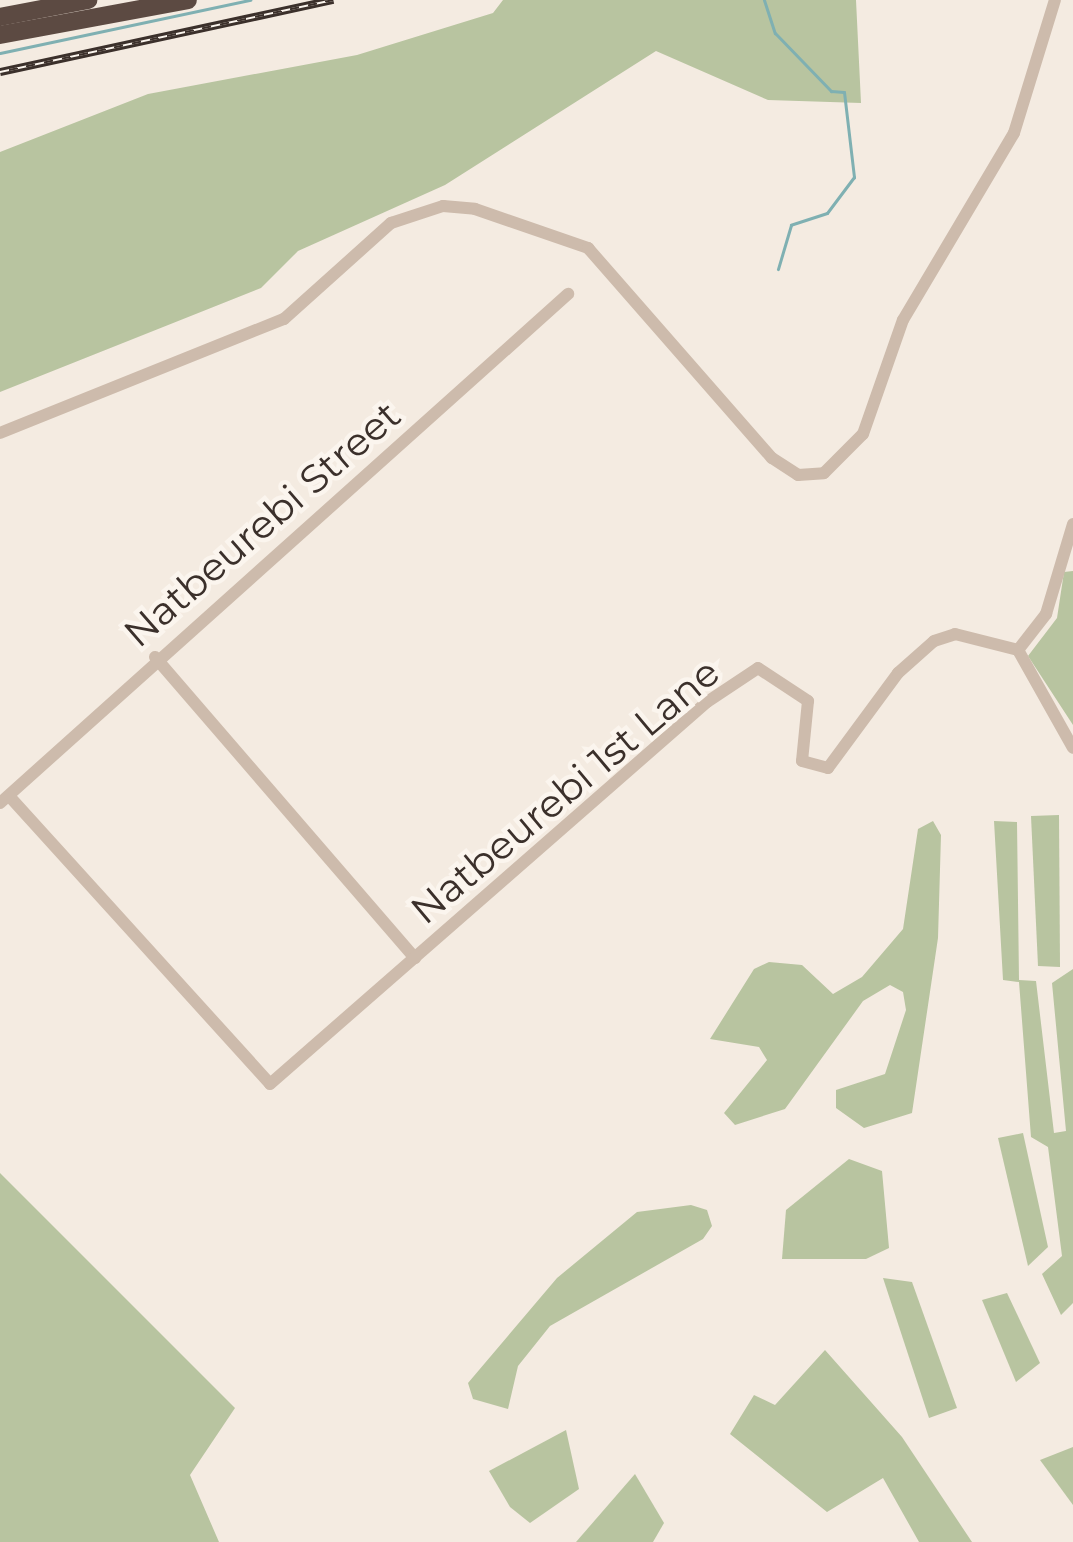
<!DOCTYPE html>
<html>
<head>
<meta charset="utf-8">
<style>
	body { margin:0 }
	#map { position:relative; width:1073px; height:1542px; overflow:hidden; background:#f4ebe1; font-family:Montserrat,sans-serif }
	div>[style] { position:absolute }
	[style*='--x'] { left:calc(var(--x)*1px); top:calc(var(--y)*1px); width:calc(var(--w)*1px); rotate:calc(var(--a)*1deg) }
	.green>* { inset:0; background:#b8c4a0 }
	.stream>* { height:3px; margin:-1.5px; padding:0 1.5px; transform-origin:1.5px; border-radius:1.5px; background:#7fb0b2 }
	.minor>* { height:12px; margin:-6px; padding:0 6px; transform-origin:6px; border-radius:6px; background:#cdbbac }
	.highway>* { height:18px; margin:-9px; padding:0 9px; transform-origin:9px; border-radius:9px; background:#5c4a42 }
	.rail>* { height:8px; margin-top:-4px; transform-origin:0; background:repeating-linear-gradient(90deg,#fbf5ee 0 9px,#3b302b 0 18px); box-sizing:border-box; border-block:3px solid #3b302b }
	span { translate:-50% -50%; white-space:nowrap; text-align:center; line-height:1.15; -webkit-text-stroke:9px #fbf5ee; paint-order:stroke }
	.street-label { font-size:39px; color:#3b302b }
</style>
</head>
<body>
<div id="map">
	<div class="green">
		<div style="clip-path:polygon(503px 0,856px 0,861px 103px,768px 100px,656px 51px,445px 185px,298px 251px,261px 288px,0 392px,0 152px,148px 94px,357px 55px,493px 13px)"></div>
		<div style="clip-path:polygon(1073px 571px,1073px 725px,1028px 656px,1057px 618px,1064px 572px)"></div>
		<div style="clip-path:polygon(1059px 815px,1060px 967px,1038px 966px,1031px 816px)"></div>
		<div style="clip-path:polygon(933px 821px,941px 835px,938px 938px,912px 1113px,864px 1128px,836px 1108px,836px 1090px,885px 1074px,906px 1010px,903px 992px,890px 985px,863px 1001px,785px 1109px,735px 1125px,724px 1113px,767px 1060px,759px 1047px,710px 1039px,754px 969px,769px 962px,802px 965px,833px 994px,862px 977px,903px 929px,918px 829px)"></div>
		<div style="clip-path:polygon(994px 821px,1017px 822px,1019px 980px,1036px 981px,1054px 1133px,1066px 1131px,1052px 983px,1073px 969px,1073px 1303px,1061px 1315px,1042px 1274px,1062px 1256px,1048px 1147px,1031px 1137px,1019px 982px,1003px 980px)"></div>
		<div style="clip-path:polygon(1023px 1133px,1048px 1247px,1028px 1266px,998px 1138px)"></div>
		<div style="clip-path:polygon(849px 1159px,882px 1171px,889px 1248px,866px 1259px,782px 1259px,786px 1210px)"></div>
		<div style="clip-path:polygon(0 1173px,235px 1408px,190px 1475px,219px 1542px,0 1542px)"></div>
		<div style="clip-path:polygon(691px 1205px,707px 1210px,712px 1226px,703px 1239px,550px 1326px,518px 1366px,508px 1409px,473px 1399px,468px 1383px,557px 1278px,637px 1212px)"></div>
		<div style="clip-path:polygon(883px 1278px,912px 1282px,957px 1408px,929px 1418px)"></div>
		<div style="clip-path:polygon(1007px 1293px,1040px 1363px,1016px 1382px,982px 1300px)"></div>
		<div style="clip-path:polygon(825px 1350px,902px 1437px,972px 1542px,919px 1542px,883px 1478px,827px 1512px,730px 1434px,754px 1395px,775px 1405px)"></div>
		<div style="clip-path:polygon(566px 1430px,579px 1489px,530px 1523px,510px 1507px,489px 1471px)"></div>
		<div style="clip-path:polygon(1073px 1447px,1073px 1505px,1040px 1460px)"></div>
		<div style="clip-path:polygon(635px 1474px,664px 1523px,653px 1542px,576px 1542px)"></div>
	</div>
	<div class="stream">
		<div style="--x:764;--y:0;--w:35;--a:72"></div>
		<div style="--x:775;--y:33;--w:81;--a:46"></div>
		<div style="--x:831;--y:91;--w:13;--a:4"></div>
		<div style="--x:844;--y:92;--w:86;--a:83.3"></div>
		<div style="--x:854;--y:177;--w:45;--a:126.9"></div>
		<div style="--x:827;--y:213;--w:38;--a:162"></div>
		<div style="--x:791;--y:225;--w:46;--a:106.5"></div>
		<div style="--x:0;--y:53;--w:256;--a:-12"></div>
	</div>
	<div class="minor">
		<div style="--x:0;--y:433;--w:306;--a:-21.9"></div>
		<div style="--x:284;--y:319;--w:144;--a:-41.9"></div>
		<div style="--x:391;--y:223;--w:55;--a:-18.1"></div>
		<div style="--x:443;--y:206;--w:32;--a:5"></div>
		<div style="--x:475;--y:209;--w:120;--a:19"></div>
		<div style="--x:588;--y:248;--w:279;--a:48.8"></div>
		<div style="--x:772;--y:458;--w:31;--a:33"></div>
		<div style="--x:798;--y:475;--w:26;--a:-4"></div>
		<div style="--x:824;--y:473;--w:55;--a:-45"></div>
		<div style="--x:863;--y:434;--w:121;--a:-70.7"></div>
		<div style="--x:903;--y:320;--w:217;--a:-59.3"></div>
		<div style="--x:1014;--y:133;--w:139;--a:-72.9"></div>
		<div style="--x:1018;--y:650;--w:46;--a:-52.1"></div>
		<div style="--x:1046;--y:614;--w:94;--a:-73.3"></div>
		<div style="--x:1018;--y:650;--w:112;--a:60.7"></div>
		<div style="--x:155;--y:657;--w:398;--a:49.2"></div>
		<div style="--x:10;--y:797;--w:387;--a:47.8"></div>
		<div style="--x:270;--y:1084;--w:580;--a:-41.16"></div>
		<div style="--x:707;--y:702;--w:61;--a:-33.7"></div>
		<div style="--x:758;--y:668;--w:60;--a:33.4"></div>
		<div style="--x:808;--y:701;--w:60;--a:95.7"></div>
		<div style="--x:802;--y:761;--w:27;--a:15"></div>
		<div style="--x:828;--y:768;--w:118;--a:-53.6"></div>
		<div style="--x:898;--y:673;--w:48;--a:-41.6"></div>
		<div style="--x:934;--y:641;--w:22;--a:-18"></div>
		<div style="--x:955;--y:634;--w:65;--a:14.3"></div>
		<div style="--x:0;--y:803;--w:763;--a:-41.86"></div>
	</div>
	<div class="highway">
		<div style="--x:0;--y:17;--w:90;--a:-10.9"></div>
		<div style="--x:0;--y:35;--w:191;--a:-10.5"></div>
	</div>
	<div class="rail">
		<div style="--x:0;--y:72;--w:341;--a:-12.2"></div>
	</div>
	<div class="street-label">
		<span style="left:262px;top:524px;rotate:-41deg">Natbeurebi Street</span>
		<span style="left:565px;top:791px;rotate:-40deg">Natbeurebi 1st Lane</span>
	</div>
</div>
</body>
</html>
